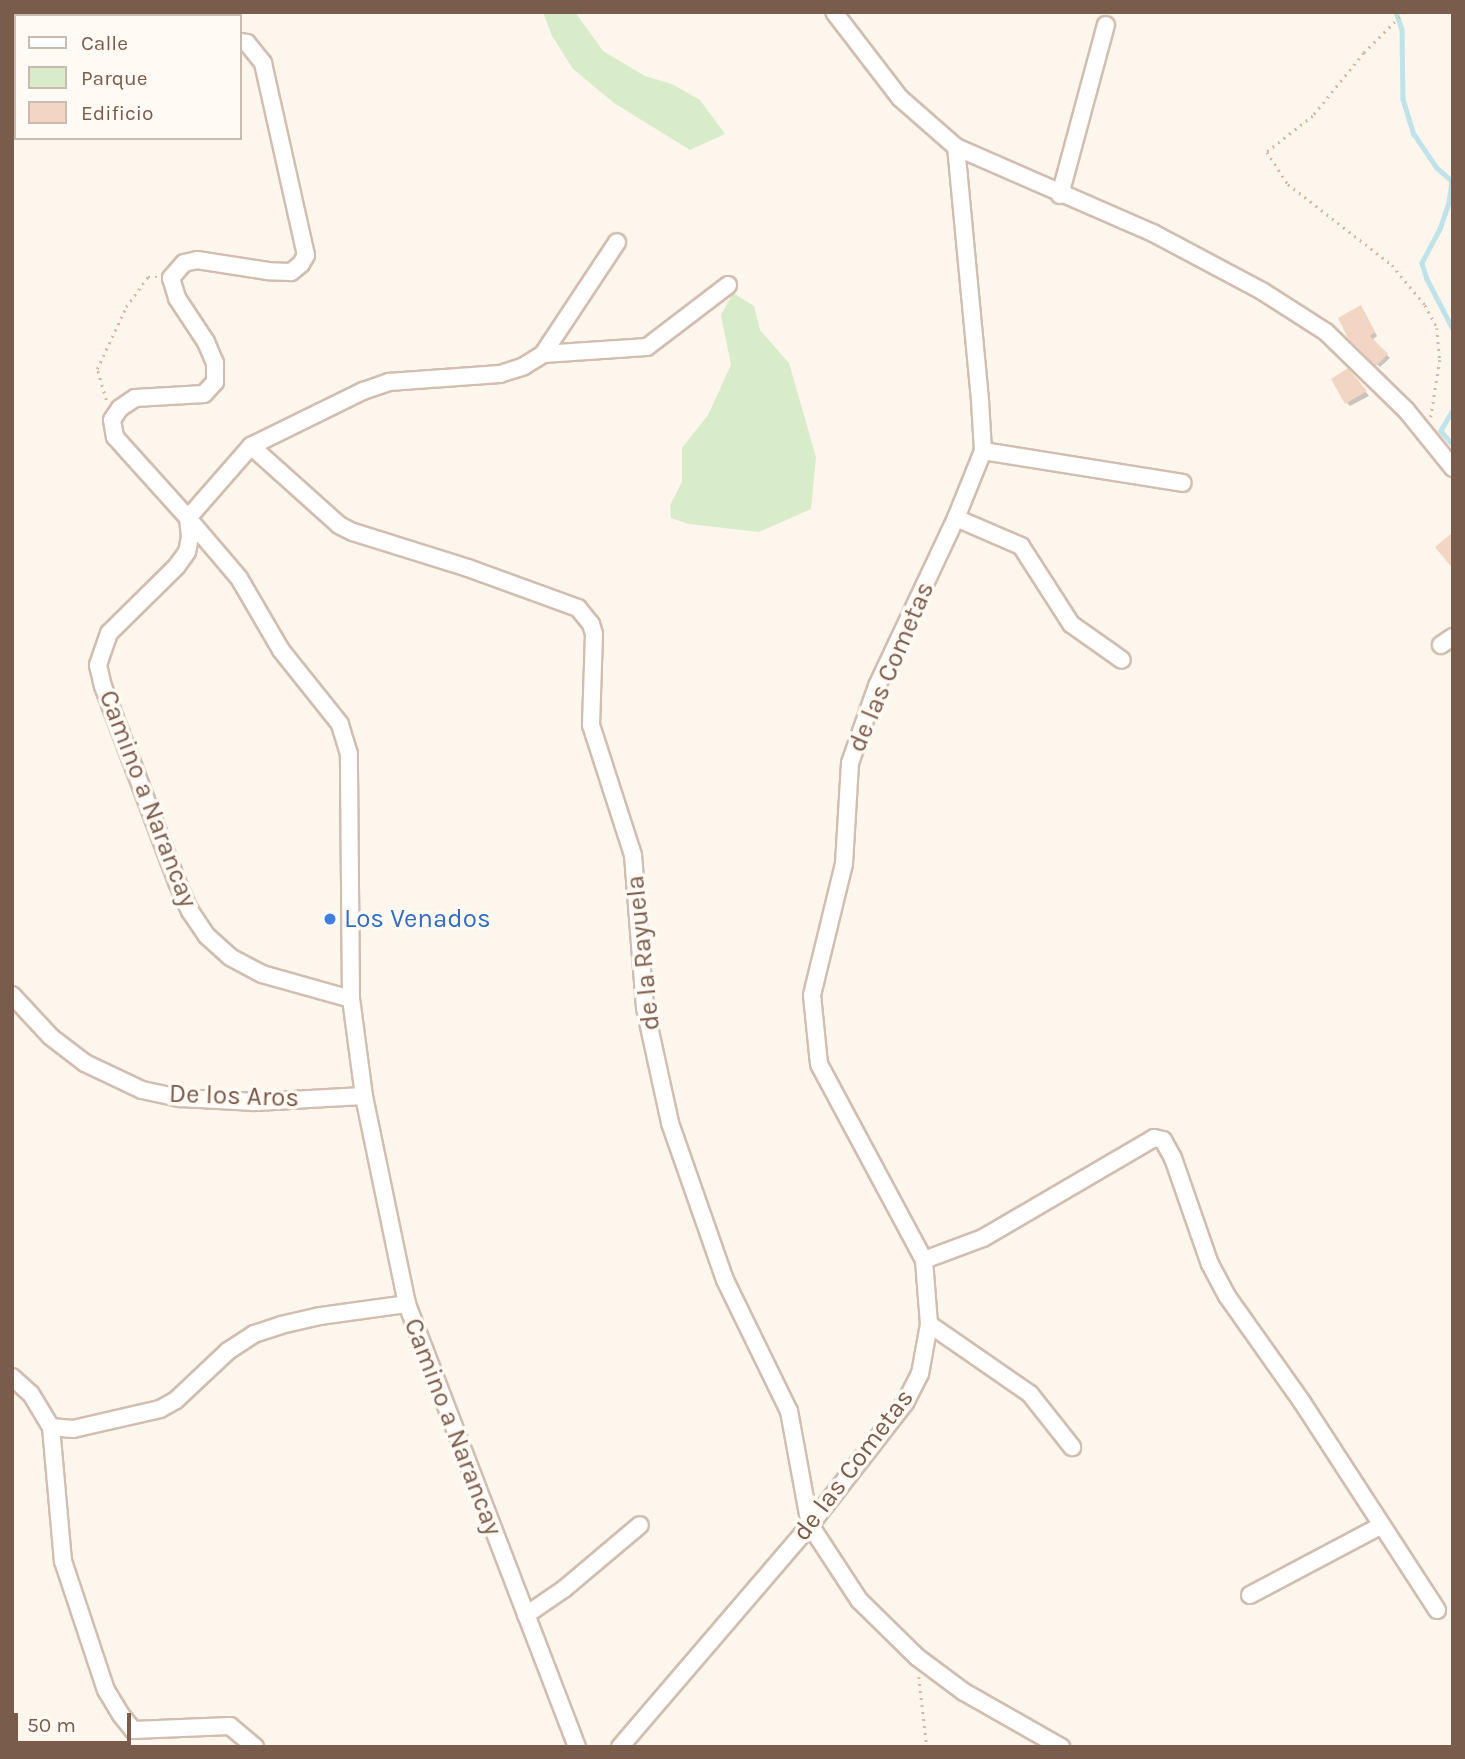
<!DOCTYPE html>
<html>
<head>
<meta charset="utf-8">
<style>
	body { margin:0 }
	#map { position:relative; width:1465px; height:1759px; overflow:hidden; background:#fdf6ec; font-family:Karla,sans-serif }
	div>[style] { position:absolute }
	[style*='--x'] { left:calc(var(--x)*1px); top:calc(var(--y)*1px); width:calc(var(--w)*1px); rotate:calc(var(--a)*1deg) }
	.green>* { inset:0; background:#d8ecc9 }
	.shadow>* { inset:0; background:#0003 }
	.stream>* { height:4.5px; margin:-2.25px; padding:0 2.25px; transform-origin:2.25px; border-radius:2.25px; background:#bfe3e8 }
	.building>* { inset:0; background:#f3d5c3 }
	.path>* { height:2.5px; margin-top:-1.25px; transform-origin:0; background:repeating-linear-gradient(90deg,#d9b8a5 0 2px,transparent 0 7px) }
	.roads { filter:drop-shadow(2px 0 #d1beb0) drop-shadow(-2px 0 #d1beb0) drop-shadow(0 2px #d1beb0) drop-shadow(0 -2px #d1beb0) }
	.minor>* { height:16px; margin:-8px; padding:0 8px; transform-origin:8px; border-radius:8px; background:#fff }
	.dots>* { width:19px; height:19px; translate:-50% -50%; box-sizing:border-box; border:4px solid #fffaf3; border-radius:50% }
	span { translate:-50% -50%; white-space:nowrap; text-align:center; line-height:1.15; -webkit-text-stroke:7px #fffaf3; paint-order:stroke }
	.street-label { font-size:26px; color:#7a5c4d }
	.shop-label { font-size:26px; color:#366cbe }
	.left { translate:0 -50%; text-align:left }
	.frame { position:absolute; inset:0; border:14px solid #7a5c4d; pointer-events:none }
	.legend { position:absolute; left:14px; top:14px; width:228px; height:126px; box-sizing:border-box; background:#fffaf3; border:2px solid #cabbb1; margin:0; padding:9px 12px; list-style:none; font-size:21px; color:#7a5c4d }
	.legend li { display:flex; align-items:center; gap:14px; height:35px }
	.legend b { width:35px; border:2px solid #cabbb1 }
	.scale { position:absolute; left:14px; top:1713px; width:117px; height:32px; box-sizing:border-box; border:4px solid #7a5c4d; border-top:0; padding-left:9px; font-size:21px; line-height:24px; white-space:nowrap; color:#7a5c4d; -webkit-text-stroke:5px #fffaf3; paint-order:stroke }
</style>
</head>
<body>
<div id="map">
	<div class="green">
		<div style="clip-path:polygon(543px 12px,575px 12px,603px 51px,645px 76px,672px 84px,700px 100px,725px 134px,690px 150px,614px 103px,573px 69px,552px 36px)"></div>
		<div style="clip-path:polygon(733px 293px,754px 306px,760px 330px,789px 363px,816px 457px,811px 509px,759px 532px,689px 524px,671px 518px,670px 505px,682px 482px,682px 448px,708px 415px,731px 365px,721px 315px)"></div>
	</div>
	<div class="shadow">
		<div style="clip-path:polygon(1363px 310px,1377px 336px,1372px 340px,1390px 358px,1380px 367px,1349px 337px)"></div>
		<div style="clip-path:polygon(1352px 374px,1369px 396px,1350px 406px,1347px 403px)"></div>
	</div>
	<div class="stream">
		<div style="--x:1396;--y:12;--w:18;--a:71"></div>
		<div style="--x:1402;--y:29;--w:70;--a:89.2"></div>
		<div style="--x:1403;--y:99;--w:37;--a:73"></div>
		<div style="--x:1414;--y:134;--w:40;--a:56"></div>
		<div style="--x:1436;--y:167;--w:21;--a:41"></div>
		<div style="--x:1452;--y:181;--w:22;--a:98"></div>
		<div style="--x:1449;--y:203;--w:28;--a:109"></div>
		<div style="--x:1440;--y:229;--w:38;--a:118"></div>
		<div style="--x:1422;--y:263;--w:17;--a:73"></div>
		<div style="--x:1427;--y:279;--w:56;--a:62.5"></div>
		<div style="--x:1453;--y:410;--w:24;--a:120"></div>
		<div style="--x:1441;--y:431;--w:18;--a:49"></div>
	</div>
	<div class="building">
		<div style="clip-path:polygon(1361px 305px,1375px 332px,1370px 336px,1388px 354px,1376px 366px,1348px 338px,1338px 318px)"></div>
		<div style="clip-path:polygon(1348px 368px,1367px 391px,1345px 404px,1331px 379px)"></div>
		<div style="clip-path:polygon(1453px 532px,1453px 569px,1435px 547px)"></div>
	</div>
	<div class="path">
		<div style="--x:1405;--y:12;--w:58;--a:135"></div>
		<div style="--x:1364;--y:53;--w:81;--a:129"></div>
		<div style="--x:1313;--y:116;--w:58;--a:142"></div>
		<div style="--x:1267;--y:152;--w:38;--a:57"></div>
		<div style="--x:1288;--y:184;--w:132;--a:37.9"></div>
		<div style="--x:1392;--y:265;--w:52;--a:50.5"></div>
		<div style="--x:1425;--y:305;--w:26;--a:62"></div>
		<div style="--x:1437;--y:328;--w:32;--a:85"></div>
		<div style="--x:1440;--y:360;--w:58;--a:99"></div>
		<div style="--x:236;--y:16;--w:5;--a:-53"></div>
		<div style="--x:106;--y:400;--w:32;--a:-106"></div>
		<div style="--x:97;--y:369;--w:68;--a:-64.9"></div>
		<div style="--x:126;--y:307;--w:37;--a:-54"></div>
		<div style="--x:148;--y:277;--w:9;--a:0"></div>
		<div style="--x:919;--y:1677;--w:70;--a:83.5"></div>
	</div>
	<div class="roads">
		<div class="minor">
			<div style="--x:240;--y:42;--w:7;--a:8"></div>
			<div style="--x:247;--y:43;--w:26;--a:51"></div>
			<div style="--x:263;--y:63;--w:197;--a:77.4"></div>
			<div style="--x:306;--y:255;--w:10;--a:119"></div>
			<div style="--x:301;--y:264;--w:13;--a:141"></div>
			<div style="--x:291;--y:272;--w:23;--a:-178"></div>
			<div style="--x:268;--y:271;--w:72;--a:-171.2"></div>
			<div style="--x:197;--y:260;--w:13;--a:167"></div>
			<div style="--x:184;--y:263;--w:20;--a:131"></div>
			<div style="--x:171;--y:278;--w:21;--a:73"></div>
			<div style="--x:177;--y:298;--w:53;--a:56.6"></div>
			<div style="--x:206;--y:342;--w:23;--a:67"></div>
			<div style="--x:215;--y:363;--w:19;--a:90"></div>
			<div style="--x:215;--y:382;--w:16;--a:133"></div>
			<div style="--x:204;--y:394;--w:69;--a:176.7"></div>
			<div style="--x:135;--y:398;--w:18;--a:146"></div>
			<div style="--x:120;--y:408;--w:14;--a:124"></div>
			<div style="--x:112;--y:420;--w:17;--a:80"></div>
			<div style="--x:115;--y:437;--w:109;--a:48"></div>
			<div style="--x:188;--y:518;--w:19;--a:84"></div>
			<div style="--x:190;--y:537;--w:15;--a:101"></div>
			<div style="--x:187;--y:552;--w:17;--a:126"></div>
			<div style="--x:177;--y:566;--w:95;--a:135.4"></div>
			<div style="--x:109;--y:633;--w:34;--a:109"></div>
			<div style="--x:98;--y:665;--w:22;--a:77"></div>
			<div style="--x:103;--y:686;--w:210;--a:69.3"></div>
			<div style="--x:177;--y:882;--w:32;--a:66"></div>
			<div style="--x:190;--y:911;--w:30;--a:56"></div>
			<div style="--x:207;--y:936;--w:31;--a:42"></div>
			<div style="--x:230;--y:957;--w:36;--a:28"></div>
			<div style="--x:262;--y:974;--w:92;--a:15.7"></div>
			<div style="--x:12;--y:130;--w:4;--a:-27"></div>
			<div style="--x:956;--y:147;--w:215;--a:23.6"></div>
			<div style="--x:1153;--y:233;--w:123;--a:28"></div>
			<div style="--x:1262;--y:291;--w:76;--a:32.6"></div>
			<div style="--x:1326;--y:332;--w:112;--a:44.3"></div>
			<div style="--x:1406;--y:410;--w:75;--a:51"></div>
			<div style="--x:1060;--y:195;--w:176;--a:-74.9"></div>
			<div style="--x:543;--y:354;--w:104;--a:-3.9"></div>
			<div style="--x:647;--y:347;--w:102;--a:-37.4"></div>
			<div style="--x:251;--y:446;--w:118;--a:41.9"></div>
			<div style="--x:339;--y:525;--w:16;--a:27"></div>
			<div style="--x:353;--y:532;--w:121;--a:17.4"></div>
			<div style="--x:468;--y:568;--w:117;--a:20"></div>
			<div style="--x:578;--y:608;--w:21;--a:51"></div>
			<div style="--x:591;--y:624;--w:10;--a:73"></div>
			<div style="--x:594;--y:634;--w:91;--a:91.9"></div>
			<div style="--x:591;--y:725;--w:137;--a:72.1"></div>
			<div style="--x:633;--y:855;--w:153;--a:85.5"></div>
			<div style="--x:645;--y:1008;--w:118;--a:77.7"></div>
			<div style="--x:670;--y:1123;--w:166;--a:70.7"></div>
			<div style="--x:725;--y:1280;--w:146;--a:64"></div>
			<div style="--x:789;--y:1411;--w:116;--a:79.6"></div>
			<div style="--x:810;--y:1525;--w:90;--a:56.8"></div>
			<div style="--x:859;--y:1600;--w:81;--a:44.5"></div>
			<div style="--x:917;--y:1657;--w:59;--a:36.7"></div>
			<div style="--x:964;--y:1692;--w:112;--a:29.6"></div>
			<div style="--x:983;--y:451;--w:202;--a:9.1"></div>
			<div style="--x:956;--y:518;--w:71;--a:23.3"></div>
			<div style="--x:1021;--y:546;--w:93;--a:57.3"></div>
			<div style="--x:1071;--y:624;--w:62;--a:35.2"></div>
			<div style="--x:1441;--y:645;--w:14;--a:-34"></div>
			<div style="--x:12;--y:995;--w:57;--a:47.1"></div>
			<div style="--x:51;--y:1037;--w:43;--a:37.4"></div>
			<div style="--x:85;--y:1063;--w:63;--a:25.3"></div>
			<div style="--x:142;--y:1090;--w:40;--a:12"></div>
			<div style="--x:181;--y:1098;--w:74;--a:3.1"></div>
			<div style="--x:255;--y:1102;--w:109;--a:-3.2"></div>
			<div style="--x:924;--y:1260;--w:63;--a:-20.4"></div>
			<div style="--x:983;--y:1238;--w:198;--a:-30.3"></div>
			<div style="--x:1154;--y:1138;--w:9;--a:13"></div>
			<div style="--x:1163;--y:1140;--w:21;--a:61"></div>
			<div style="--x:1173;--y:1158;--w:112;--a:70.8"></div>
			<div style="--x:1210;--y:1264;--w:36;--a:62"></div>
			<div style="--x:1227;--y:1296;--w:130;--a:54.7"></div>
			<div style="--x:1302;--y:1402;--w:248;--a:57"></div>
			<div style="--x:929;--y:1324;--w:123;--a:34.7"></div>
			<div style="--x:1030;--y:1394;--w:68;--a:51.6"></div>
			<div style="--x:12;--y:1377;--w:25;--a:42"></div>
			<div style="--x:31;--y:1394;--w:39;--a:59"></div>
			<div style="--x:51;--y:1427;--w:135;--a:84.9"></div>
			<div style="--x:63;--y:1561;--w:136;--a:71.6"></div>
			<div style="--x:106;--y:1690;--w:29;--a:59"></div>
			<div style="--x:121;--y:1715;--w:19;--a:51"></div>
			<div style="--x:133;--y:1730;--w:97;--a:-2.4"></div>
			<div style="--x:230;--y:1726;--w:33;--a:40"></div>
			<div style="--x:51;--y:1427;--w:22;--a:5"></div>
			<div style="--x:73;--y:1429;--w:89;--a:-12.9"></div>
			<div style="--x:160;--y:1409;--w:18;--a:-29"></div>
			<div style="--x:176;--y:1400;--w:71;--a:-43.3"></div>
			<div style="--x:228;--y:1351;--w:31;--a:-33"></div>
			<div style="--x:254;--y:1334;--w:28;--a:-18"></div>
			<div style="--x:281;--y:1325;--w:40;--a:-13"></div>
			<div style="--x:320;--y:1316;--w:88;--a:-7.9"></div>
			<div style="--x:1250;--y:1595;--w:149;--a:-27.9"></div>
			<div style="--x:526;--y:1615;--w:46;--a:-34.4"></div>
			<div style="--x:564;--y:1589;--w:99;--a:-40.1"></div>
			<div style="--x:577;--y:1747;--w:474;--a:-111"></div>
			<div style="--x:407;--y:1304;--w:212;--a:-101.7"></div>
			<div style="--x:364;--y:1096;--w:98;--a:-97.6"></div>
			<div style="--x:351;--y:999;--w:245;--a:-90.5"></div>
			<div style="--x:349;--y:754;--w:31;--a:-107"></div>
			<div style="--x:340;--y:724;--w:95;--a:-128.6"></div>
			<div style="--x:281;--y:650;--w:83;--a:-120.3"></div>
			<div style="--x:239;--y:578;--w:79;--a:-130.4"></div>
			<div style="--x:188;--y:518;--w:96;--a:-48.8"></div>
			<div style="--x:251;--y:446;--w:125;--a:-26.2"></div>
			<div style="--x:363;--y:391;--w:28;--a:-19"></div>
			<div style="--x:389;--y:382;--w:111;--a:-4.1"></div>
			<div style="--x:500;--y:374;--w:25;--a:-18"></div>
			<div style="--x:524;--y:366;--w:22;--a:-32"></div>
			<div style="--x:543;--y:354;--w:134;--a:-56.5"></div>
			<div style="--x:620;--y:1747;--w:292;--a:-49.4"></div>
			<div style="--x:810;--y:1525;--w:155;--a:-52.1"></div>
			<div style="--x:905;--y:1403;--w:33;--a:-63"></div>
			<div style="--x:920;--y:1374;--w:51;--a:-79.8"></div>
			<div style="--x:929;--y:1324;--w:64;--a:-94.5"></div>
			<div style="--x:924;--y:1260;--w:222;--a:-118.2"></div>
			<div style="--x:819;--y:1064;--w:69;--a:-95.8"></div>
			<div style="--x:812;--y:995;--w:135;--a:-76.3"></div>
			<div style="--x:844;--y:864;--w:101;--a:-86.6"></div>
			<div style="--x:850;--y:763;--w:82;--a:-70.7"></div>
			<div style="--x:877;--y:686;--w:186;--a:-64.8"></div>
			<div style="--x:956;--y:518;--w:72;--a:-68.1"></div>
			<div style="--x:983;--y:451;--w:51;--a:-93.4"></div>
			<div style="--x:980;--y:400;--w:254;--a:-95.4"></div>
			<div style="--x:956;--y:147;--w:74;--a:-138.8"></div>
			<div style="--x:900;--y:98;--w:108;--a:-127.5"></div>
		</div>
	</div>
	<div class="dots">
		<div style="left:330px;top:919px;background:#3f7fe0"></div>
	</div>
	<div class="street-label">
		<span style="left:891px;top:667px;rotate:-67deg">de las Cometas</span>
		<span style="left:148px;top:799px;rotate:69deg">Camino a Narancay</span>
		<span style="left:643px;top:953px;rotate:-96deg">de la Rayuela</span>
		<span style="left:234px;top:1096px;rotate:2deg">De los Aros</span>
		<span style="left:453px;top:1427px;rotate:69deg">Camino a Narancay</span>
		<span style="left:853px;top:1465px;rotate:-53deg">de las Cometas</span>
	</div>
	<div class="shop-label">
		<span class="left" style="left:344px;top:919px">Los Venados</span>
	</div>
	<div class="frame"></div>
	<ul class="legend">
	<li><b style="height:9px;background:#fff"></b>Calle</li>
	<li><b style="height:19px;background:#d8ecc9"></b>Parque</li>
	<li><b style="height:19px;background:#f3d5c3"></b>Edificio</li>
	</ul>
	<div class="scale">50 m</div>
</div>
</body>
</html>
